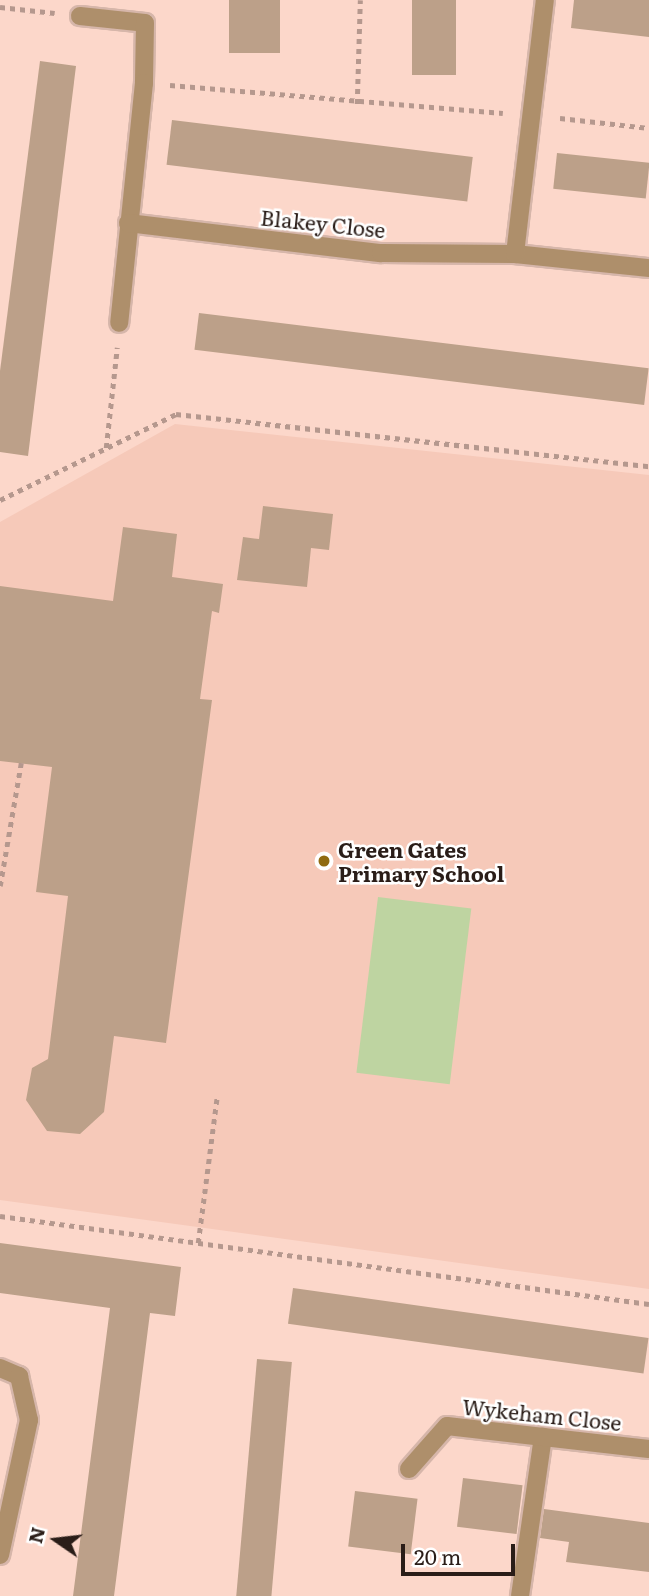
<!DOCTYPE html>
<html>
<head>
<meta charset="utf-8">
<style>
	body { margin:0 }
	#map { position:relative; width:649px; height:1596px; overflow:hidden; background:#fcd7ca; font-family:Literata,serif }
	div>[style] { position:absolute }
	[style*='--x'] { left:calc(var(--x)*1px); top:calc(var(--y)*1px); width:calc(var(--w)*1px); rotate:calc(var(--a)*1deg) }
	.built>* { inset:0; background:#f6c9b9 }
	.green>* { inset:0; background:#bed4a1; transform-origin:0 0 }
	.building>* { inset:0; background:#bca089; transform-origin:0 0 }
	.path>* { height:4.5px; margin-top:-2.25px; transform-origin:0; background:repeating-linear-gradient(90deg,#b5988e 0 5px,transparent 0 10px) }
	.roads { filter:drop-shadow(2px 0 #d6b6aa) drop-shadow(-2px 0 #d6b6aa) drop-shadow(0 2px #d6b6aa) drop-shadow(0 -2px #d6b6aa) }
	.service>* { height:18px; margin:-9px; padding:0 9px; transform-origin:9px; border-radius:9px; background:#ae8f6b }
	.minor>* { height:18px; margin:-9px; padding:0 9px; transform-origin:9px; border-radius:9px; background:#ae8f6b }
	.dots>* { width:19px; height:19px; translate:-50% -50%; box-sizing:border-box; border:4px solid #fff; border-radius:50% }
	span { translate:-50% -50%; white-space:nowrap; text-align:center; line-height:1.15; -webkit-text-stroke:5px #fff; paint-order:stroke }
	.street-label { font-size:21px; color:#2a1d18 }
	.poi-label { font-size:21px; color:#2a1d18; font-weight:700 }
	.left { translate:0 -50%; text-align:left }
	.north { position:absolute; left:21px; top:1505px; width:70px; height:70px; -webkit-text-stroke:5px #fff; paint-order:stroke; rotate:284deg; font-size:19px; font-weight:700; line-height:28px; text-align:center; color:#2a1d18 }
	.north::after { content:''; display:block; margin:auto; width:24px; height:32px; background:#2a1d18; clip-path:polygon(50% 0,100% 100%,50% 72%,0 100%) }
	.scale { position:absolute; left:401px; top:1544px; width:114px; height:32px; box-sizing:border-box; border:4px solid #2a1d18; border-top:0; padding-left:9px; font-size:21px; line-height:24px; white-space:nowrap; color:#2a1d18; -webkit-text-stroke:5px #fff; paint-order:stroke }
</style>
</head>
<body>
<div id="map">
	<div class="built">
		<div style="clip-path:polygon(175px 424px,649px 475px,649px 1289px,0 1200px,0 522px)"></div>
	</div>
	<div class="green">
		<div style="left:378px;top:897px;width:94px;height:177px;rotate:7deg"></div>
	</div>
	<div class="building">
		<div style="left:229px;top:0;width:51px;height:53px"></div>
		<div style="left:412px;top:0;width:44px;height:75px"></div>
		<div style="clip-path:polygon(574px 0,649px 0,649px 37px,571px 28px)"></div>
		<div style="clip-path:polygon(40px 61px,76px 66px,28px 456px,0 452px,0 371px)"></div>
		<div style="left:172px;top:120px;width:303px;height:45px;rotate:7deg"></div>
		<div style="left:557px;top:153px;width:93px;height:36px;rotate:6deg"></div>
		<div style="left:199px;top:313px;width:453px;height:37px;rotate:7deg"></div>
		<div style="clip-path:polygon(263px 506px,333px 514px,329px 550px,311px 548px,307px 587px,237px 580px,243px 537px,259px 539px)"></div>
		<div style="clip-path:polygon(123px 527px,177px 534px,172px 577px,223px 584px,219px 613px,212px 611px,200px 699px,212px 700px,166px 1043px,114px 1036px,104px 1112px,80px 1134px,47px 1131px,26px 1100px,32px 1068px,48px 1059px,68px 896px,36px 892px,52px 767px,0 761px,0 586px,113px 601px)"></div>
		<div style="clip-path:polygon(0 1243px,181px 1267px,175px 1316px,150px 1313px,114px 1596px,73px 1596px,110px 1308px,0 1293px)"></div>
		<div style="left:293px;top:1288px;width:359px;height:36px;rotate:8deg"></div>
		<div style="left:257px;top:1359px;width:35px;height:239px;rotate:5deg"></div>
		<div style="left:463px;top:1478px;width:60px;height:49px;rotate:7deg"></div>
		<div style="left:355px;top:1491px;width:63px;height:56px;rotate:7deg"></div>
		<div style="clip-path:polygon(544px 1509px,649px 1523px,649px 1572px,566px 1562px,569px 1542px,540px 1538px)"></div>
	</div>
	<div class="path">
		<div style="--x:0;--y:7;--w:55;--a:6.2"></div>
		<div style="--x:170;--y:85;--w:334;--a:4.8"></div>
		<div style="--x:357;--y:104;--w:104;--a:-88.3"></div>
		<div style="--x:560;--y:118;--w:90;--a:6.4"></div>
		<div style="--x:106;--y:448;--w:101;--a:-83.7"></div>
		<div style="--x:0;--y:500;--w:196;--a:-26"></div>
		<div style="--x:176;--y:414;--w:476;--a:6.3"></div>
		<div style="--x:0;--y:886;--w:125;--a:-80.3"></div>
		<div style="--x:0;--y:1216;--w:655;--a:7.72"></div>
		<div style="--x:198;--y:1243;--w:148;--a:-82.6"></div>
	</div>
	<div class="roads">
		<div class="service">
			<div style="--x:520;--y:1596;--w:161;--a:-81.8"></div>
		</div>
		<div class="minor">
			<div style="--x:80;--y:16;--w:65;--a:6.1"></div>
			<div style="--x:145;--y:23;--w:60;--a:91"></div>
			<div style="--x:144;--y:83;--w:241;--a:95.9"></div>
			<div style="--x:128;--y:223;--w:255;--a:6.8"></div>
			<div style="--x:381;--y:253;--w:134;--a:0.4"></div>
			<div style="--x:515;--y:254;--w:135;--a:6"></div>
			<div style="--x:515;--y:254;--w:256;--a:-83.3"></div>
			<div style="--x:0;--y:1368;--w:21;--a:23"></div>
			<div style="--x:19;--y:1376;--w:45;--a:77.2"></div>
			<div style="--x:29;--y:1420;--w:138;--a:102.1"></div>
			<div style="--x:409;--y:1469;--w:57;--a:-48.5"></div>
			<div style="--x:447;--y:1426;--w:203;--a:6.5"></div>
		</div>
	</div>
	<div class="dots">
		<div style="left:324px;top:861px;background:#906a10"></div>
	</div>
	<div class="street-label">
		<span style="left:323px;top:223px;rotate:6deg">Blakey Close</span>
		<span style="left:542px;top:1414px;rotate:6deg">Wykeham Close</span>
	</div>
	<div class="poi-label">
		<span class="left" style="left:338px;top:861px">Green Gates<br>Primary School</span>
	</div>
	<div class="north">N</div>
	<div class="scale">20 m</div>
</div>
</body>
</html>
